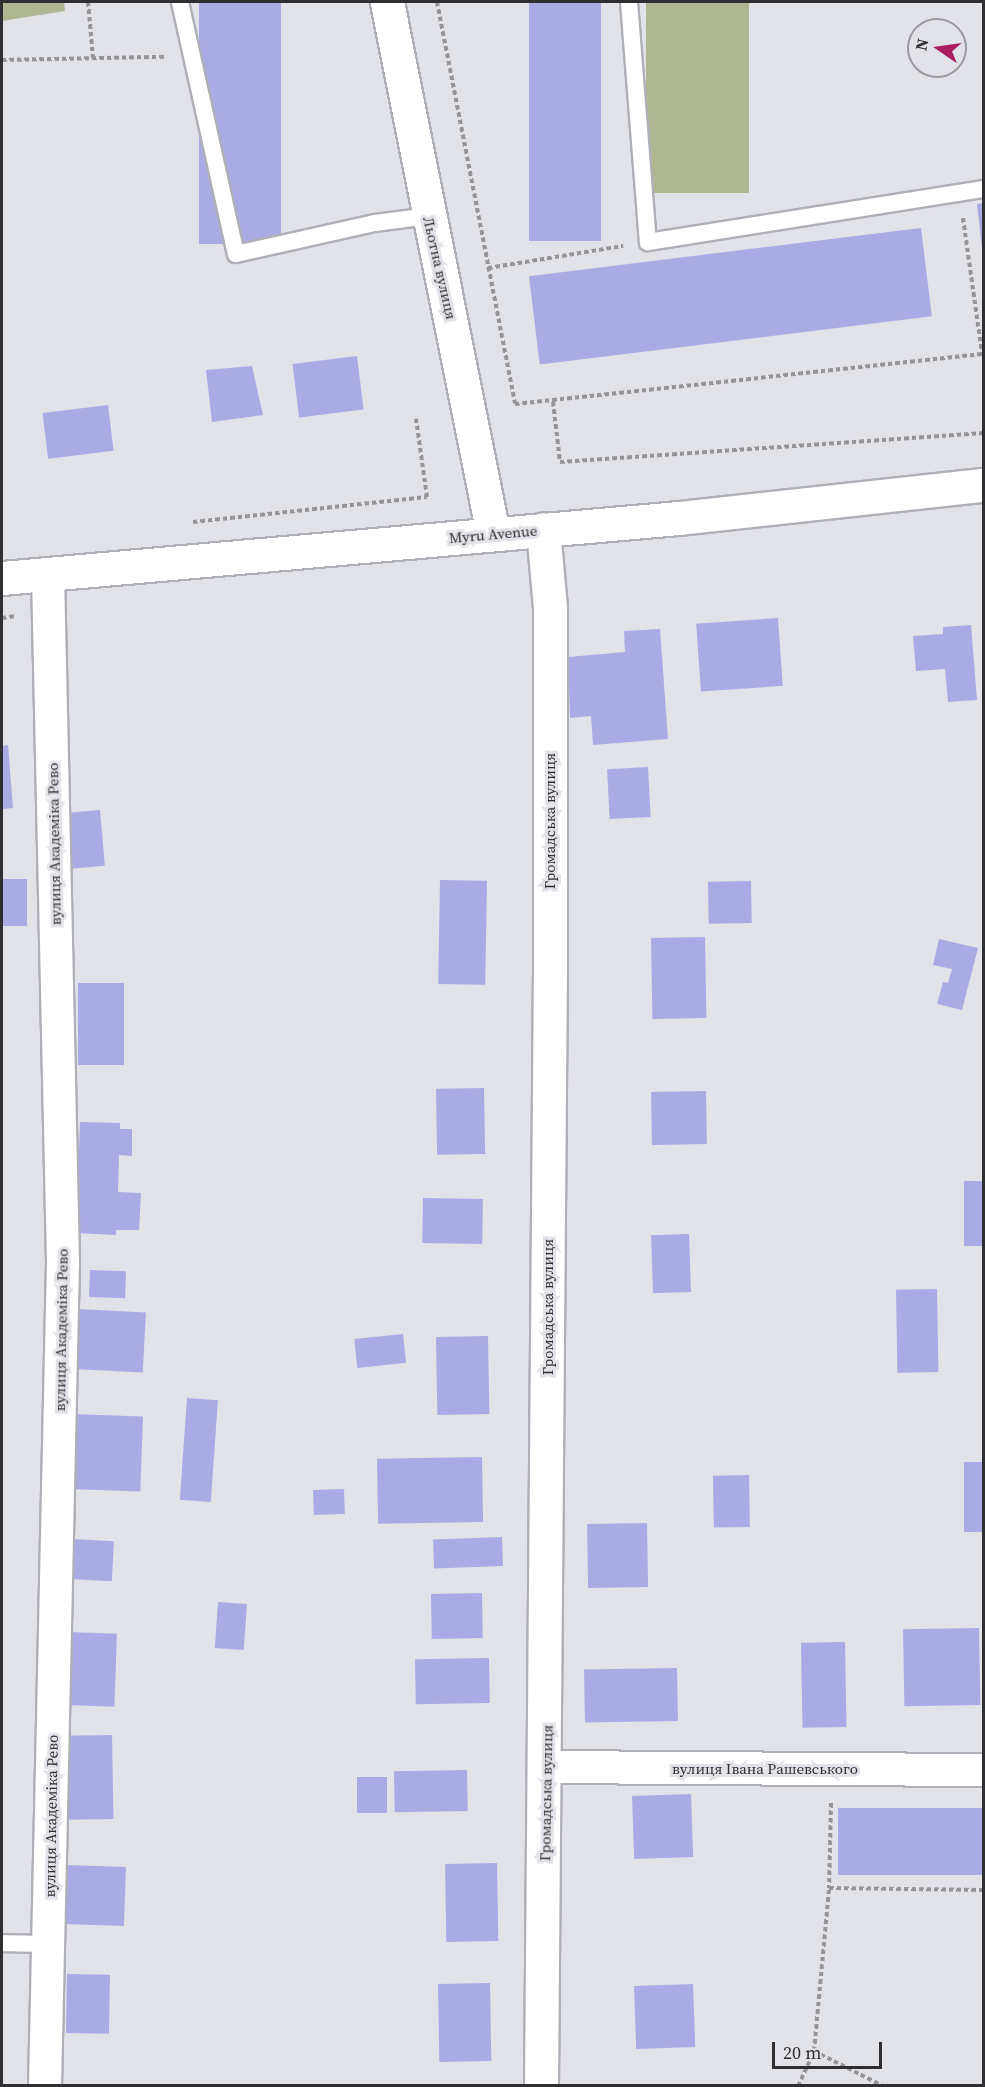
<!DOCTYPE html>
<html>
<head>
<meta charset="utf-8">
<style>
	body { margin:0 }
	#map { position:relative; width:985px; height:2087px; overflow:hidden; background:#e2e2e9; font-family:"Source Serif 4",serif }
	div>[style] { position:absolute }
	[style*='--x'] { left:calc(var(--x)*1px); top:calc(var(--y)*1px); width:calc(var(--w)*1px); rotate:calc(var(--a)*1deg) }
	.green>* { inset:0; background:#aeb692; transform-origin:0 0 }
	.building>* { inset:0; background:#aaabe5; transform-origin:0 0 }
	.path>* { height:4px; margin-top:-2px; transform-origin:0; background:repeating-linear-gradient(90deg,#949499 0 4.5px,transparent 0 7.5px) }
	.roads { filter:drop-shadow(2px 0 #afb0b7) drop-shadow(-2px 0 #afb0b7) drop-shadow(0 2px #afb0b7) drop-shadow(0 -2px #afb0b7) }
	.lane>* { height:16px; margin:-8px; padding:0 8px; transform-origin:8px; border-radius:8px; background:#fff }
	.street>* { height:32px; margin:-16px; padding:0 16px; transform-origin:16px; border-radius:16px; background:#fff }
	.secondary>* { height:33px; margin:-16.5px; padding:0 16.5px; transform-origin:16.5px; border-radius:16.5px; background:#fff }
	.primary>* { height:33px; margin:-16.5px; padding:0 16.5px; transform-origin:16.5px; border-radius:16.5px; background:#fff }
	span { translate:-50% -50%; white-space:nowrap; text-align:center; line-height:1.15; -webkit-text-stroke:6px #e2e2e9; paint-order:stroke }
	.street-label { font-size:15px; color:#2f2f32 }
	.frame { position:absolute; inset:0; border:3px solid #2f2f32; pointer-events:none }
	.north { position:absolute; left:907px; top:18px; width:60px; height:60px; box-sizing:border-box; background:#e2e2e9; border:2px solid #9a9aa0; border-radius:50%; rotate:283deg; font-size:16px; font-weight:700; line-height:24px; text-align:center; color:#2f2f32 }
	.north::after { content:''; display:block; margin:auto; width:21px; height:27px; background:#aa1e61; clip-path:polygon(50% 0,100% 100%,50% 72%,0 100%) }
	.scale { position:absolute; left:772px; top:2042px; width:110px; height:27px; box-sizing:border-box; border:3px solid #2f2f32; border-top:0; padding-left:8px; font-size:18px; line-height:21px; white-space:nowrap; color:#2f2f32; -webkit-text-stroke:4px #e2e2e9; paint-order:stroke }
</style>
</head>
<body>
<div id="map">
	<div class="green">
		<div style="clip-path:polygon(2px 2px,64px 2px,65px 11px,2px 21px)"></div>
		<div style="left:646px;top:2px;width:103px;height:191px"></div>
	</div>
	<div class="building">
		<div style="left:199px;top:2px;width:82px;height:242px"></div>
		<div style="left:529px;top:2px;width:72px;height:239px"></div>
		<div style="clip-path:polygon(984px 203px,984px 248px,982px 248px,977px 204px)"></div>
		<div style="left:921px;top:228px;width:89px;height:395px;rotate:83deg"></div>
		<div style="left:357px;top:356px;width:54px;height:65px;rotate:83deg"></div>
		<div style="clip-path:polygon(252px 366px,263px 415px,212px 422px,206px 370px)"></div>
		<div style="left:108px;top:405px;width:46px;height:66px;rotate:83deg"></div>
		<div style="left:778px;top:618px;width:68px;height:82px;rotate:86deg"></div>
		<div style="clip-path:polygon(971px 625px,977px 700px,948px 702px,945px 669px,916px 671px,913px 636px,943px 634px,943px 627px)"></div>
		<div style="clip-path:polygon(660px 629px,668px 739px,593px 745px,591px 716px,570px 718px,568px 657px,625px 652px,624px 631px)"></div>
		<div style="clip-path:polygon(8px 745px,13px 808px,2px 809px,2px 746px)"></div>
		<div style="left:648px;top:767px;width:50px;height:41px;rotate:87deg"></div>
		<div style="left:100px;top:810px;width:56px;height:37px;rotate:85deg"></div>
		<div style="left:2px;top:879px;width:25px;height:47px"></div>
		<div style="left:440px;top:880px;width:47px;height:104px;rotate:1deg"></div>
		<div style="left:751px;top:881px;width:42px;height:43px;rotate:89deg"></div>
		<div style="left:705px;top:937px;width:81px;height:54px;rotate:89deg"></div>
		<div style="clip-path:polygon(939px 939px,978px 948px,962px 1010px,937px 1004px,943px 982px,948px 983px,952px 969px,933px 965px)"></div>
		<div style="left:78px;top:983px;width:46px;height:82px"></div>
		<div style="left:484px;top:1088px;width:66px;height:48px;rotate:89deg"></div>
		<div style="left:706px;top:1091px;width:53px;height:55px;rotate:89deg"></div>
		<div style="clip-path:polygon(80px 1122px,120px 1123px,120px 1129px,132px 1129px,132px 1156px,119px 1155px,118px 1192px,141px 1193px,139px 1230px,116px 1230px,116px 1235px,76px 1233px)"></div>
		<div style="left:984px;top:1181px;width:65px;height:20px;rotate:90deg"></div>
		<div style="left:423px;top:1198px;width:60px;height:45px;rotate:1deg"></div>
		<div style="left:689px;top:1234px;width:58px;height:38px;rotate:88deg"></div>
		<div style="left:90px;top:1270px;width:36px;height:27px;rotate:2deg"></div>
		<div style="left:937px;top:1289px;width:83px;height:41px;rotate:89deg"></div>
		<div style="left:77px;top:1309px;width:69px;height:60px;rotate:3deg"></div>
		<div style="left:403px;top:1334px;width:29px;height:49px;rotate:84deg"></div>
		<div style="left:488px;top:1336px;width:78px;height:52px;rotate:89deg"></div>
		<div style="left:187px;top:1398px;width:31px;height:102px;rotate:4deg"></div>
		<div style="left:71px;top:1414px;width:72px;height:75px;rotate:2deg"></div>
		<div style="left:482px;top:1457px;width:65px;height:105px;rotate:89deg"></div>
		<div style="left:984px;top:1462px;width:70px;height:20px;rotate:90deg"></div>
		<div style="left:749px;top:1475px;width:52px;height:36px;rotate:89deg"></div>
		<div style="left:344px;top:1489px;width:25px;height:31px;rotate:88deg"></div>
		<div style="left:647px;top:1523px;width:64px;height:60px;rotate:89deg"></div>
		<div style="left:502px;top:1537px;width:29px;height:69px;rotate:88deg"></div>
		<div style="left:71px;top:1539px;width:43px;height:40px;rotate:3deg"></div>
		<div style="left:482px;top:1593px;width:45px;height:51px;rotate:89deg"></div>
		<div style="left:218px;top:1602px;width:29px;height:46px;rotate:4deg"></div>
		<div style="left:979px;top:1628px;width:77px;height:76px;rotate:89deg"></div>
		<div style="left:68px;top:1632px;width:49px;height:73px;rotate:2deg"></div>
		<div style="left:845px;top:1642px;width:85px;height:44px;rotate:89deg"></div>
		<div style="left:489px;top:1658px;width:45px;height:74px;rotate:89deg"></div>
		<div style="left:677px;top:1668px;width:53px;height:93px;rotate:89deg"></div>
		<div style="left:112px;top:1735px;width:84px;height:47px;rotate:89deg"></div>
		<div style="left:467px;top:1770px;width:41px;height:73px;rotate:89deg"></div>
		<div style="left:357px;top:1777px;width:30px;height:36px"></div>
		<div style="left:691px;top:1794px;width:63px;height:59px;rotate:88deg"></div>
		<div style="left:984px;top:1808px;width:67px;height:146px;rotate:90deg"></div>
		<div style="left:497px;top:1863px;width:78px;height:52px;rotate:89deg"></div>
		<div style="left:66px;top:1865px;width:60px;height:59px;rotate:2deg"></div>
		<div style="left:67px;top:1974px;width:43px;height:59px;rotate:1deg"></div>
		<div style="left:490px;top:1983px;width:78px;height:52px;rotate:89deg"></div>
		<div style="left:693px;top:1984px;width:63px;height:59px;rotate:88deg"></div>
	</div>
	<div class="path">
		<div style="--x:88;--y:2;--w:56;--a:84.9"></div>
		<div style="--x:437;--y:2;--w:409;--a:79"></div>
		<div style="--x:515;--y:404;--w:472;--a:-6.1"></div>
		<div style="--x:2;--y:60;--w:163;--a:-1.1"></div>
		<div style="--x:963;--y:218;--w:137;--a:82"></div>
		<div style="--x:488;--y:268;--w:137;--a:-9.3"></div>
		<div style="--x:553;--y:402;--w:60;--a:83.3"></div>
		<div style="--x:560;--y:462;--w:425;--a:-3.9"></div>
		<div style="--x:193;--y:522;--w:235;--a:-6.1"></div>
		<div style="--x:427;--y:497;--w:79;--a:-98"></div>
		<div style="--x:2;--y:618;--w:14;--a:-8"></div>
		<div style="--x:831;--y:1803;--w:85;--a:91.3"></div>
		<div style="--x:829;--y:1888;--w:155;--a:0.7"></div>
		<div style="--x:814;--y:2051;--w:77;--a:26.9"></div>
		<div style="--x:798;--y:2086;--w:38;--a:-65"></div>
		<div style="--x:814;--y:2051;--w:164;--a:-84.7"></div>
	</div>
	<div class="roads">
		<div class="lane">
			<div style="--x:180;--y:2;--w:258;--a:77.5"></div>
			<div style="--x:236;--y:254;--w:142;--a:-12.6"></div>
			<div style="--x:375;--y:223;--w:53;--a:-7.5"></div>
			<div style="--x:629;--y:2;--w:241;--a:85.5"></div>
			<div style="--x:648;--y:242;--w:340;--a:-9"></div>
			<div style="--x:2;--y:1943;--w:46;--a:1.2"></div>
		</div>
		<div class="street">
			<div style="--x:546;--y:1767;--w:438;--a:0.4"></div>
			<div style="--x:45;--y:2086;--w:824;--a:-88.75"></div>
			<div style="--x:63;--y:1262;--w:687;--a:-91.25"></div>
		</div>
		<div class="secondary">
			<div style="--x:387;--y:2;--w:542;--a:78.73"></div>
			<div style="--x:541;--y:2086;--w:1110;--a:-89.54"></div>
			<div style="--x:550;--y:976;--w:368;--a:-90"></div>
			<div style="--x:550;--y:608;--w:79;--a:-95.1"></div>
		</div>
		<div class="primary">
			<div style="--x:2;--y:578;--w:679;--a:-5.07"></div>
			<div style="--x:678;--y:518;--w:308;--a:-6.2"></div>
		</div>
	</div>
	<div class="street-label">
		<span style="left:440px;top:268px;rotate:77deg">Льотна вулиця</span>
		<span style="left:493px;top:534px;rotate:-5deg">Myru Avenue</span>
		<span style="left:550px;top:821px;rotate:-90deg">Громадська вулиця</span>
		<span style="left:54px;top:844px;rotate:-91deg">вулиця Академіка Рево</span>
		<span style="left:548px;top:1307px;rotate:-90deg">Громадська вулиця</span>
		<span style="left:61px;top:1330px;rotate:-89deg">вулиця Академіка Рево</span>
		<span style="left:765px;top:1769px">вулиця Івана Рашевського</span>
		<span style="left:546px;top:1793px;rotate:-89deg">Громадська вулиця</span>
		<span style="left:51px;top:1816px;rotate:-89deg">вулиця Академіка Рево</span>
	</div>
	<div class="frame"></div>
	<div class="north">N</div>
	<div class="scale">20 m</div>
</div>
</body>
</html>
